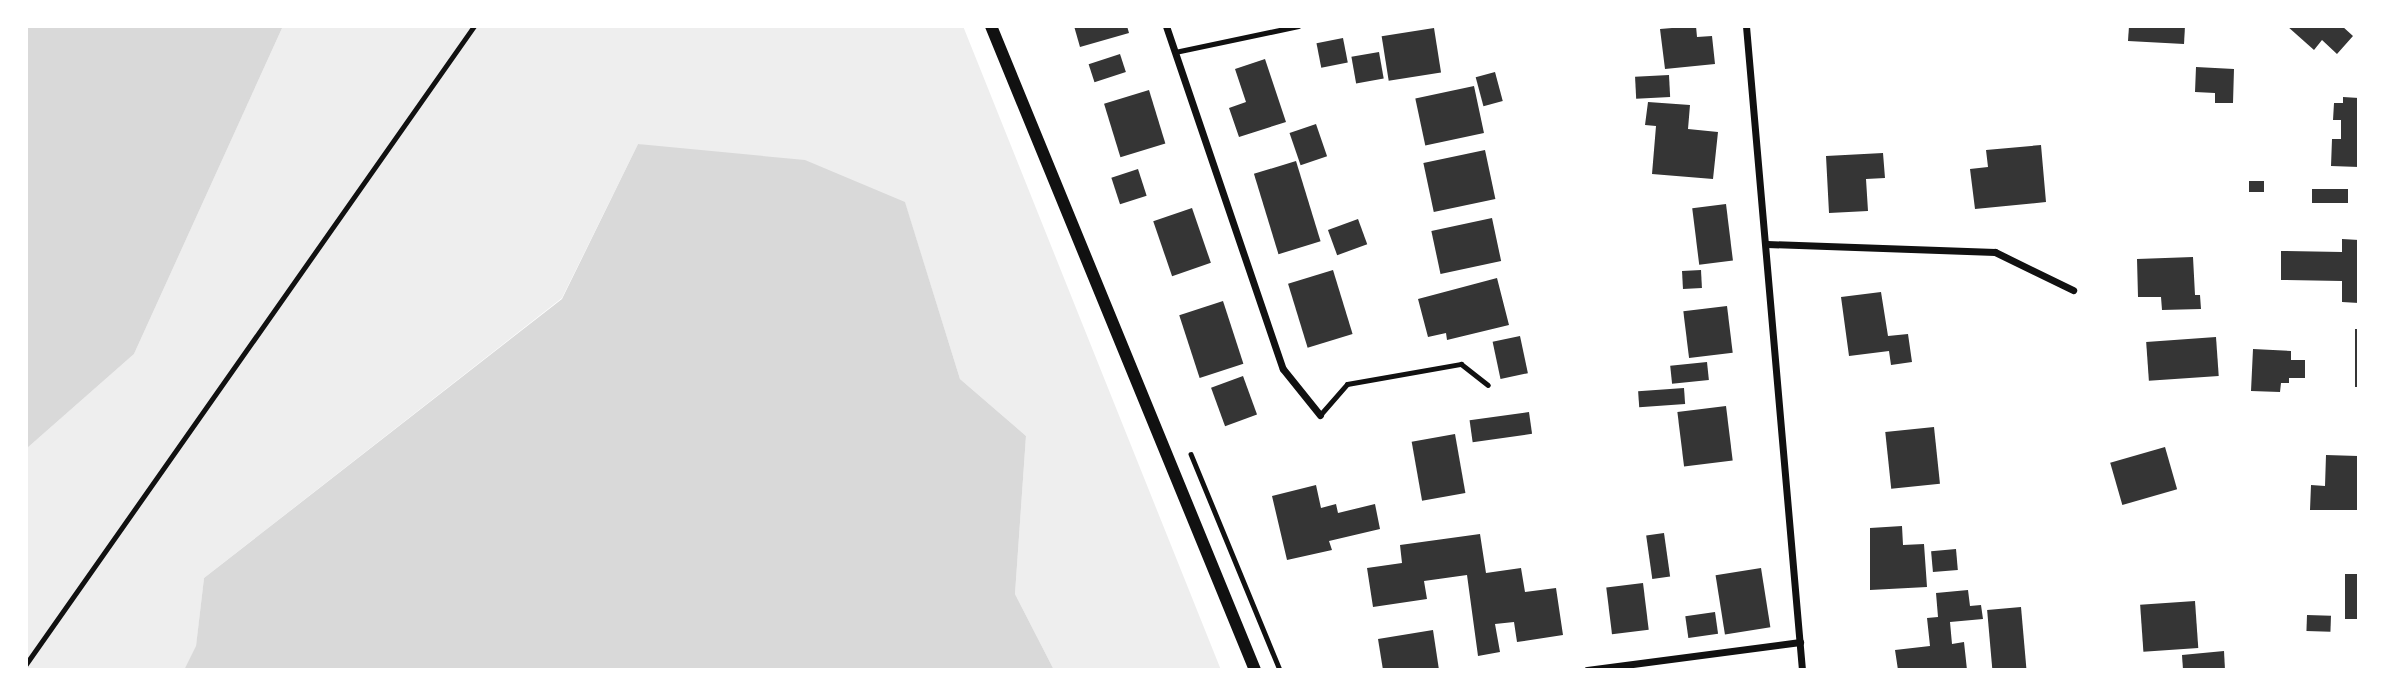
<!DOCTYPE html>
<html>
<head>
<meta charset="utf-8">
<style>
	body { margin:0 }
	#map { position:relative; width:2385px; height:696px; overflow:hidden; background:#fff; font-family:Lato,sans-serif }
	div>[style] { position:absolute }
	[style*='--x'] { left:calc(var(--x)*1px); top:calc(var(--y)*1px); width:calc(var(--w)*1px); rotate:calc(var(--a)*1deg) }
	.green>* { inset:0; background:#eee }
	.water>* { inset:0; background:#d9d9d9 }
	.building>* { inset:0; background:#353535; transform-origin:0 0 }
	.path>* { height:4.5px; margin:-2.25px; padding:0 2.25px; transform-origin:2.25px; border-radius:2.25px; background:#111 }
	.service>* { height:5px; margin:-2.5px; padding:0 2.5px; transform-origin:2.5px; border-radius:2.5px; background:#111 }
	.minor>* { height:7px; margin:-3.5px; padding:0 3.5px; transform-origin:3.5px; border-radius:3.5px; background:#111 }
	.tertiary>* { height:12px; margin:-6px; padding:0 6px; transform-origin:6px; border-radius:6px; background:#111 }
	span { translate:-50% -50%; white-space:nowrap; text-align:center; line-height:1.15; -webkit-text-stroke:5px #fff; paint-order:stroke }
	.frame { position:absolute; inset:0; border:28px solid #fff; pointer-events:none }
</style>
</head>
<body>
<div id="map">
	<div class="green">
		<div style="clip-path:polygon(283px 26px,963px 26px,1221px 670px,1054px 670px,1015px 594px,1026px 436px,960px 379px,905px 203px,638px 144px,562px 298px,204px 578px,196px 647px,184px 670px,26px 670px,26px 449px,134px 354px)"></div>
	</div>
	<div class="water">
		<div style="clip-path:polygon(26px 26px,283px 26px,134px 354px,26px 449px)"></div>
		<div style="clip-path:polygon(638px 144px,805px 160px,905px 202px,960px 379px,1026px 436px,1015px 594px,1054px 670px,184px 670px,196px 646px,204px 578px,562px 299px)"></div>
	</div>
	<div class="building">
		<div style="clip-path:polygon(1074px 26px,1127px 26px,1129px 33px,1080px 47px)"></div>
		<div style="clip-path:polygon(1696px 26px,1697px 37px,1712px 36px,1715px 64px,1665px 69px,1660px 29px)"></div>
		<div style="clip-path:polygon(2129px 26px,2185px 26px,2184px 44px,2128px 41px)"></div>
		<div style="clip-path:polygon(2287px 26px,2342px 26px,2353px 36px,2337px 54px,2322px 40px,2314px 50px)"></div>
		<div style="left:1434px;top:28px;width:45px;height:53px;rotate:81deg"></div>
		<div style="left:1343px;top:38px;width:25px;height:27px;rotate:79deg"></div>
		<div style="left:1379px;top:52px;width:27px;height:28px;rotate:80deg"></div>
		<div style="left:1120px;top:54px;width:19px;height:33px;rotate:72deg"></div>
		<div style="clip-path:polygon(1265px 59px,1286px 122px,1239px 137px,1229px 108px,1246px 102px,1235px 69px)"></div>
		<div style="clip-path:polygon(2196px 67px,2234px 69px,2233px 103px,2215px 103px,2215px 93px,2195px 92px)"></div>
		<div style="left:1495px;top:72px;width:30px;height:20px;rotate:75deg"></div>
		<div style="left:1669px;top:75px;width:22px;height:34px;rotate:87deg"></div>
		<div style="left:1474px;top:86px;width:48px;height:60px;rotate:78deg"></div>
		<div style="left:1149px;top:90px;width:56px;height:47px;rotate:73deg"></div>
		<div style="clip-path:polygon(2343px 97px,2359px 98px,2359px 167px,2331px 166px,2332px 139px,2341px 139px,2341px 120px,2333px 120px,2334px 103px,2343px 103px)"></div>
		<div style="clip-path:polygon(1648px 102px,1690px 105px,1688px 129px,1718px 132px,1713px 179px,1652px 174px,1656px 126px,1645px 125px)"></div>
		<div style="left:1316px;top:124px;width:34px;height:28px;rotate:71deg"></div>
		<div style="clip-path:polygon(2041px 145px,2046px 202px,1975px 209px,1970px 169px,1988px 167px,1986px 150px)"></div>
		<div style="left:1485px;top:150px;width:50px;height:63px;rotate:78deg"></div>
		<div style="clip-path:polygon(1883px 153px,1885px 178px,1866px 179px,1868px 211px,1829px 213px,1826px 156px)"></div>
		<div style="left:1296px;top:161px;width:84px;height:44px;rotate:73deg"></div>
		<div style="left:1138px;top:169px;width:28px;height:28px;rotate:72deg"></div>
		<div style="left:2249px;top:181px;width:15px;height:11px"></div>
		<div style="left:2312px;top:189px;width:36px;height:14px"></div>
		<div style="left:1726px;top:204px;width:57px;height:34px;rotate:83deg"></div>
		<div style="left:1192px;top:208px;width:58px;height:41px;rotate:71deg"></div>
		<div style="left:1492px;top:218px;width:44px;height:62px;rotate:78deg"></div>
		<div style="left:1358px;top:219px;width:27px;height:32px;rotate:70deg"></div>
		<div style="clip-path:polygon(2342px 239px,2359px 240px,2359px 303px,2342px 302px,2342px 281px,2281px 280px,2281px 251px,2342px 252px)"></div>
		<div style="clip-path:polygon(2193px 257px,2195px 295px,2200px 295px,2201px 309px,2162px 310px,2161px 297px,2138px 297px,2137px 259px)"></div>
		<div style="left:1333px;top:270px;width:67px;height:47px;rotate:73deg"></div>
		<div style="left:1701px;top:270px;width:18px;height:19px;rotate:87deg"></div>
		<div style="clip-path:polygon(1497px 278px,1509px 325px,1447px 340px,1446px 333px,1428px 337px,1418px 299px)"></div>
		<div style="clip-path:polygon(1881px 292px,1888px 336px,1908px 334px,1912px 362px,1891px 365px,1889px 351px,1849px 356px,1841px 297px)"></div>
		<div style="left:1223px;top:301px;width:66px;height:46px;rotate:72deg"></div>
		<div style="left:1727px;top:306px;width:47px;height:44px;rotate:83deg"></div>
		<div style="left:2355px;top:329px;width:4px;height:58px"></div>
		<div style="left:1520px;top:336px;width:38px;height:28px;rotate:78deg"></div>
		<div style="left:2216px;top:337px;width:39px;height:70px;rotate:86deg"></div>
		<div style="clip-path:polygon(2253px 349px,2291px 351px,2291px 360px,2305px 360px,2305px 378px,2289px 378px,2289px 383px,2281px 383px,2280px 392px,2251px 391px)"></div>
		<div style="left:1707px;top:362px;width:18px;height:37px;rotate:84deg"></div>
		<div style="left:1243px;top:376px;width:41px;height:34px;rotate:70deg"></div>
		<div style="left:1684px;top:388px;width:16px;height:46px;rotate:86deg"></div>
		<div style="left:1726px;top:406px;width:55px;height:49px;rotate:83deg"></div>
		<div style="left:1529px;top:412px;width:22px;height:60px;rotate:82deg"></div>
		<div style="left:1934px;top:427px;width:57px;height:49px;rotate:84deg"></div>
		<div style="left:1455px;top:434px;width:60px;height:44px;rotate:80deg"></div>
		<div style="left:2165px;top:447px;width:44px;height:57px;rotate:74deg"></div>
		<div style="clip-path:polygon(2326px 455px,2358px 456px,2357px 510px,2310px 510px,2311px 485px,2325px 486px)"></div>
		<div style="clip-path:polygon(1316px 485px,1321px 508px,1336px 504px,1338px 513px,1375px 504px,1380px 529px,1329px 541px,1332px 550px,1287px 560px,1272px 496px)"></div>
		<div style="clip-path:polygon(1902px 526px,1903px 545px,1924px 544px,1927px 587px,1870px 590px,1870px 528px)"></div>
		<div style="left:1664px;top:533px;width:44px;height:18px;rotate:82deg"></div>
		<div style="clip-path:polygon(1480px 534px,1486px 573px,1521px 568px,1525px 592px,1556px 588px,1563px 635px,1517px 642px,1514px 622px,1495px 624px,1500px 652px,1478px 656px,1467px 575px,1424px 581px,1427px 599px,1373px 607px,1367px 568px,1402px 563px,1400px 545px)"></div>
		<div style="left:1956px;top:549px;width:21px;height:25px;rotate:85deg"></div>
		<div style="left:1761px;top:568px;width:60px;height:46px;rotate:81deg"></div>
		<div style="left:2345px;top:574px;width:14px;height:45px"></div>
		<div style="left:1643px;top:583px;width:47px;height:37px;rotate:83deg"></div>
		<div style="clip-path:polygon(1968px 590px,1970px 606px,1981px 605px,1983px 619px,1950px 622px,1952px 644px,1964px 642px,1967px 670px,1898px 670px,1895px 650px,1930px 646px,1927px 618px,1938px 617px,1936px 593px)"></div>
		<div style="left:2195px;top:601px;width:47px;height:55px;rotate:86deg"></div>
		<div style="left:2021px;top:607px;width:63px;height:34px;rotate:85deg"></div>
		<div style="left:1715px;top:612px;width:22px;height:30px;rotate:82deg"></div>
		<div style="left:2307px;top:615px;width:24px;height:16px;rotate:2deg"></div>
		<div style="clip-path:polygon(1433px 630px,1439px 670px,1383px 670px,1378px 639px)"></div>
		<div style="clip-path:polygon(2224px 651px,2225px 670px,2183px 670px,2182px 655px)"></div>
	</div>
	<div class="path">
		<div style="--x:1191;--y:454;--w:234;--a:67.6"></div>
	</div>
	<div class="service">
		<div style="--x:1175;--y:52;--w:126;--a:-11.9"></div>
		<div style="--x:1320;--y:415;--w:41;--a:-48.9"></div>
		<div style="--x:1347;--y:384;--w:116;--a:-10"></div>
		<div style="--x:1461;--y:364;--w:34;--a:38"></div>
		<div style="--x:26;--y:664;--w:780;--a:-54.92"></div>
	</div>
	<div class="minor">
		<div style="--x:1166;--y:26;--w:362;--a:71.2"></div>
		<div style="--x:1283;--y:369;--w:59;--a:51.2"></div>
		<div style="--x:1746;--y:26;--w:646;--a:85.03"></div>
		<div style="--x:1767;--y:244;--w:228;--a:2"></div>
		<div style="--x:1995;--y:252;--w:87;--a:26"></div>
		<div style="--x:1587;--y:670;--w:215;--a:-7.5"></div>
	</div>
	<div class="tertiary">
		<div style="--x:991;--y:26;--w:696;--a:67.71"></div>
	</div>
	<div class="frame"></div>
</div>
</body>
</html>
